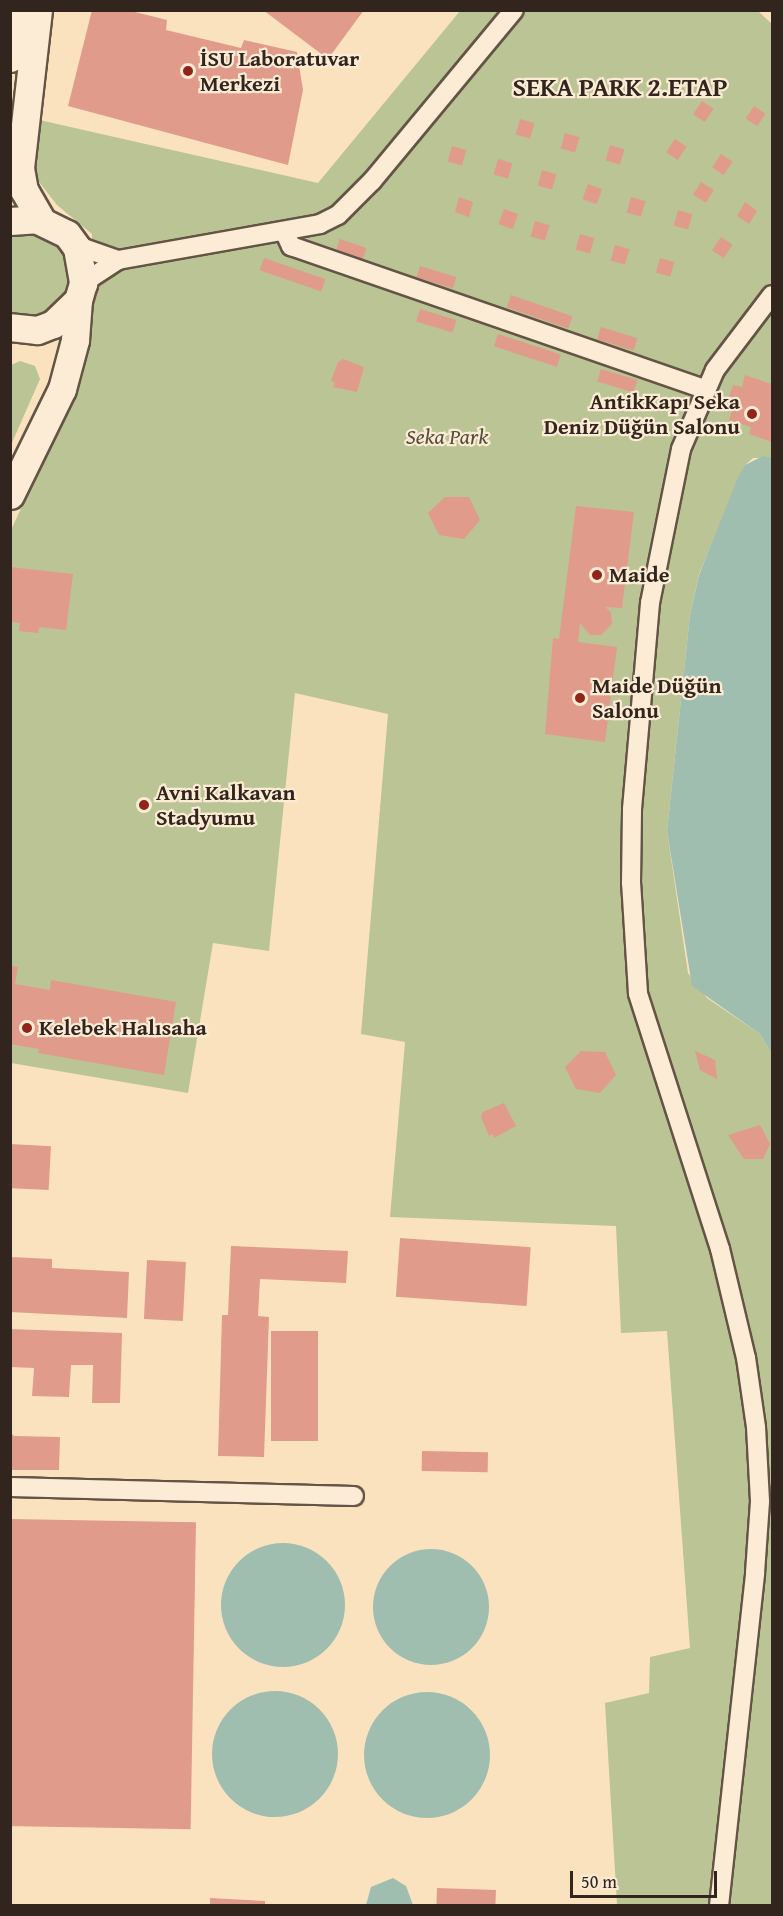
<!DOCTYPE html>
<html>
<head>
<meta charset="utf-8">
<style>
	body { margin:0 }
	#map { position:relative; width:783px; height:1916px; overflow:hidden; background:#fbe2be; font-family:"Gentium Book Plus",serif }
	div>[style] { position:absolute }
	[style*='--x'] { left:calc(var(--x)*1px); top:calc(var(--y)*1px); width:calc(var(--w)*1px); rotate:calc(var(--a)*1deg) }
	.green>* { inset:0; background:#bac495 }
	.water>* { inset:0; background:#9fbeb0 }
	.round { border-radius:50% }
	.building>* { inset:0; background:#e19b8b; transform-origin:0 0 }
	.roads { filter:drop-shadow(2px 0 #645445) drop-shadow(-2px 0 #645445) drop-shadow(0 2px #645445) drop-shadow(0 -2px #645445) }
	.street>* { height:18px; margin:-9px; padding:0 9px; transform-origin:9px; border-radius:9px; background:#fcecd5 }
	.secondary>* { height:27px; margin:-13.5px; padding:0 13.5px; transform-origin:13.5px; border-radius:13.5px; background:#fcecd5 }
	.dots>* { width:16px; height:16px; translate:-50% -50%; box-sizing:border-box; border:3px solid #fcecd5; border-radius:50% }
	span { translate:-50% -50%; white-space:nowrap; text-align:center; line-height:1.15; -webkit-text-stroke:4.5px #fcecd5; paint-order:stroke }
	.poi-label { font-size:22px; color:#31251d; font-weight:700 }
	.left { translate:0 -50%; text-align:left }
	.right { translate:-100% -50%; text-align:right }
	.park-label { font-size:22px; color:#534d3b; font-style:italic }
	.quarter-label { font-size:26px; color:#31251d; font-weight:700 }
	.frame { position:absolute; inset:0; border:12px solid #31251d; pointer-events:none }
	.scale { position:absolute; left:570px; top:1871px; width:147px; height:27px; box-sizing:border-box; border:3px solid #31251d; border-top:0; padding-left:8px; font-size:18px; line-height:21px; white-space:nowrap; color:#31251d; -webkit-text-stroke:4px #fcecd5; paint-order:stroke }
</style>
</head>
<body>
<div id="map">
	<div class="green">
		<div style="clip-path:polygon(460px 11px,758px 11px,772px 24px,772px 458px,753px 458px,745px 465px,699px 574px,690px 615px,667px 831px,688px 973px,707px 998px,760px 1034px,772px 1054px,772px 1905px,617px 1905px,605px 1703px,649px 1693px,650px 1657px,690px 1648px,667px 1331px,621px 1333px,616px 1226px,390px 1217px,405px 1042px,361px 1034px,388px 714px,295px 693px,269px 951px,213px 943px,188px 1093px,11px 1063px,11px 530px,83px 375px,91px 303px,92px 234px,57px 205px,29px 169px,35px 119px,318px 183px)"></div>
		<div style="clip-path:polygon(21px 233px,35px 233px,60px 245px,68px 257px,71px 284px,66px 296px,45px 314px,32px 318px,11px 313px,11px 237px)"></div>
		<div style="clip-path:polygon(20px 361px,35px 366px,40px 379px,11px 445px,11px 365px)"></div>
	</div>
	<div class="water">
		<div style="clip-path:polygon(763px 456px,772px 458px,772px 1054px,760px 1034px,692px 986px,667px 831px,690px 615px,699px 575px,737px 480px,745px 465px)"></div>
		<div class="round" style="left:221px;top:1543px;width:124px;height:124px"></div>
		<div class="round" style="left:373px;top:1549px;width:116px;height:116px"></div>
		<div class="round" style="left:212px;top:1691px;width:126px;height:126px"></div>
		<div class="round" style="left:364px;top:1692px;width:126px;height:126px"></div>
		<div style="clip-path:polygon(393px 1878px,406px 1886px,413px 1905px,366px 1905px,371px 1887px)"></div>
	</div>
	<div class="building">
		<div style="clip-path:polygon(92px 10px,127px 10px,167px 20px,166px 30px,241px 48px,244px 40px,297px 52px,303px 90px,288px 165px,68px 106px)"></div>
		<div style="clip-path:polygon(263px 10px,364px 10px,328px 59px)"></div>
		<div style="left:702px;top:101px;width:14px;height:16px;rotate:34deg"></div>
		<div style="left:754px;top:106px;width:14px;height:15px;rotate:34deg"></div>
		<div style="left:520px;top:119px;width:15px;height:16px;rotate:16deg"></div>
		<div style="left:565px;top:133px;width:15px;height:16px;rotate:16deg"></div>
		<div style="left:675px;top:139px;width:14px;height:16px;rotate:34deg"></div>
		<div style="left:610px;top:145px;width:15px;height:16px;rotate:16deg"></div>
		<div style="left:452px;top:146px;width:15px;height:16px;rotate:16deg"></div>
		<div style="left:721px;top:154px;width:14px;height:16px;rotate:34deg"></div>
		<div style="left:498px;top:159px;width:15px;height:16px;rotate:16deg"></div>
		<div style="left:542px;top:170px;width:15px;height:16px;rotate:16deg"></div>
		<div style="left:701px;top:182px;width:15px;height:15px;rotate:32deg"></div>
		<div style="left:588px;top:184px;width:15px;height:16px;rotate:20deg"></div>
		<div style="clip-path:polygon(459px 197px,473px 202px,469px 217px,455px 212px)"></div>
		<div style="left:631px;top:197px;width:15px;height:16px;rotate:16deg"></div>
		<div style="clip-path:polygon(745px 202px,757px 211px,749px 224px,737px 216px)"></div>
		<div style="left:504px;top:209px;width:15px;height:16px;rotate:20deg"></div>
		<div style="left:678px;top:210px;width:15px;height:16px;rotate:16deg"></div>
		<div style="left:535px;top:221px;width:15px;height:16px;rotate:16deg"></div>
		<div style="left:580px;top:234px;width:15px;height:16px;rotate:16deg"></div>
		<div style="left:721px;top:237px;width:14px;height:16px;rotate:34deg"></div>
		<div style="left:340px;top:239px;width:28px;height:13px;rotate:19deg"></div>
		<div style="left:615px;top:245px;width:15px;height:16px;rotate:16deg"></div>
		<div style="left:264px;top:258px;width:65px;height:13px;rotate:19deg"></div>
		<div style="left:660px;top:258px;width:15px;height:15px;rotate:16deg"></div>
		<div style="left:420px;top:266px;width:38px;height:12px;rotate:17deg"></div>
		<div style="left:511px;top:295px;width:65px;height:13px;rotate:19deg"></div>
		<div style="left:420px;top:309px;width:38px;height:13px;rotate:17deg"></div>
		<div style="left:601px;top:327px;width:38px;height:13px;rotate:17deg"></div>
		<div style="left:498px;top:334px;width:66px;height:13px;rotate:18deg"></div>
		<div style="clip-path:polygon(343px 359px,364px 367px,357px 392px,333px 387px,335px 382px,331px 381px,338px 362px)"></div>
		<div style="left:601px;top:369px;width:38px;height:13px;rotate:17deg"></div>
		<div style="clip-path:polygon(745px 375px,771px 384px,772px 380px,772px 442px,749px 434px,751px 427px,729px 420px,733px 407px,726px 405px,733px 385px,742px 387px)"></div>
		<div style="clip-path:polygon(445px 497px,469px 497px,480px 520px,464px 539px,439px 535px,428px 513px)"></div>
		<div style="clip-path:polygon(576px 506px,634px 512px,622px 608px,605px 607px,611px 612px,612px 624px,601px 635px,590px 635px,580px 623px,578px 642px,617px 647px,605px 742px,545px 734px,553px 638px,559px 639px)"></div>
		<div style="clip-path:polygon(10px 567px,73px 574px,66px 630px,39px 627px,38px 633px,19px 631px,20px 623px,10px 622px)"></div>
		<div style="clip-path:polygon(10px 966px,18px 967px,15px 984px,50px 990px,51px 980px,176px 1002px,164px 1075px,38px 1053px,39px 1049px,10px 1044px)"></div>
		<div style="clip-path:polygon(581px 1051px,605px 1052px,616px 1075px,600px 1093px,576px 1089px,565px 1067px)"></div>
		<div style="clip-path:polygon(695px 1051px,715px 1060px,717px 1079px,700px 1070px)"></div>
		<div style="clip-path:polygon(504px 1103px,516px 1126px,494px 1138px,493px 1134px,489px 1136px,481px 1117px,483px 1112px)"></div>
		<div style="clip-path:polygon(760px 1125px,770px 1144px,763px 1159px,744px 1159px,728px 1135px)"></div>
		<div style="left:10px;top:1144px;width:41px;height:44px;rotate:3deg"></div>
		<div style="left:400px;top:1238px;width:131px;height:59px;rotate:4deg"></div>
		<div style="clip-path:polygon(231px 1246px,348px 1251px,346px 1283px,260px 1279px,258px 1316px,269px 1317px,264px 1457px,218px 1456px,222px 1315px,228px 1315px)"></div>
		<div style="clip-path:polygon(10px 1257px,52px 1259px,52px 1268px,129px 1272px,127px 1318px,10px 1312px)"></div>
		<div style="left:147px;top:1260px;width:39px;height:59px;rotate:3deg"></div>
		<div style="clip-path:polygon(10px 1329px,122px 1333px,120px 1403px,92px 1403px,93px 1365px,71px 1365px,69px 1397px,32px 1396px,34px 1368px,10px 1367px)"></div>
		<div style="left:271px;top:1331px;width:47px;height:110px"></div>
		<div style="clip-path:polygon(10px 1432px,14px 1436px,60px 1437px,59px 1470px,10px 1470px)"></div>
		<div style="left:422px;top:1451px;width:66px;height:20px;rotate:1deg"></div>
		<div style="left:10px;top:1519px;width:186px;height:307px;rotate:1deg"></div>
		<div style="left:437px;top:1888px;width:59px;height:18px;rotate:2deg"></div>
		<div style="clip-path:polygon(210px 1898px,265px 1901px,265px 1906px,210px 1906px)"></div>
	</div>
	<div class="roads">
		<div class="street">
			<div style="--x:284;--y:231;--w:17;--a:65"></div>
			<div style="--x:291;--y:246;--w:438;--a:19.1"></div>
			<div style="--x:75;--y:245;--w:46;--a:19.2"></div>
			<div style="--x:83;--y:283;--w:42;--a:-33.3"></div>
			<div style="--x:118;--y:260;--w:205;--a:-10.1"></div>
			<div style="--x:320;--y:224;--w:20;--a:-27"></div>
			<div style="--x:338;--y:215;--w:48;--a:-45"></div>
			<div style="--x:372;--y:181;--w:222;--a:-50.3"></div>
			<div style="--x:10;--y:1487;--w:344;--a:1.5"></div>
			<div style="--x:719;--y:1906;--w:335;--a:-83.8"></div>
			<div style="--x:755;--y:1573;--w:72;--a:-86"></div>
			<div style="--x:760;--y:1501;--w:74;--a:-93.1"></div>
			<div style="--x:756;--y:1427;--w:70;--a:-98.2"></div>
			<div style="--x:746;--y:1358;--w:112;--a:-103.4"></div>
			<div style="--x:720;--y:1249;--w:269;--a:-107.8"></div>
			<div style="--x:638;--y:993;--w:110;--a:-93.6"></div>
			<div style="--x:631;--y:883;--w:74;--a:-89.2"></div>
			<div style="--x:632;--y:809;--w:207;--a:-85"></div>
			<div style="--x:650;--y:603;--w:157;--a:-78.6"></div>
			<div style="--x:681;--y:449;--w:86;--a:-66.7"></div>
			<div style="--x:715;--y:370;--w:94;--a:-52.8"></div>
		</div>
		<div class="secondary">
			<div style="--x:38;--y:10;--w:159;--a:96.5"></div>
			<div style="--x:20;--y:168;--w:22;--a:80"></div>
			<div style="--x:24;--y:190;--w:34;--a:60"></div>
			<div style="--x:10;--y:58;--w:49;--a:-79.4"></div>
			<div style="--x:10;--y:221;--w:26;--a:-4"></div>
			<div style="--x:36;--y:219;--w:34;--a:26"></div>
			<div style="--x:67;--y:234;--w:17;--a:54"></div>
			<div style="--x:77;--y:248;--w:36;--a:80"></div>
			<div style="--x:83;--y:283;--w:18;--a:106"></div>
			<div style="--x:78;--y:300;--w:35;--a:136"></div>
			<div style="--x:53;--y:324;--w:17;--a:159"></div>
			<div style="--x:37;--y:330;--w:27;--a:-174"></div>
			<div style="--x:10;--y:495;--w:118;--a:-63.9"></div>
			<div style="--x:62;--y:389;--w:51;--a:-75.1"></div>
			<div style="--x:75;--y:340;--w:40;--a:-85.7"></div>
		</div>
	</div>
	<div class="dots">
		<div style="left:188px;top:71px;background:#8f2418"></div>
		<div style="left:752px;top:414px;background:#8f2418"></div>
		<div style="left:597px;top:575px;background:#8f2418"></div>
		<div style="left:580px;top:698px;background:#8f2418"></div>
		<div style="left:144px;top:805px;background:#8f2418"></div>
		<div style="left:27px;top:1028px;background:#8f2418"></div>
	</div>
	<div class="poi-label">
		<span class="left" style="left:200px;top:71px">İSU Laboratuvar<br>Merkezi</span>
		<span class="right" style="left:740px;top:414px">AntikKapı Seka<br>Deniz Düğün Salonu</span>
		<span class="left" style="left:609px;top:575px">Maide</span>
		<span class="left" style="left:592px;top:698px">Maide Düğün<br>Salonu</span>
		<span class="left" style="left:156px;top:805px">Avni Kalkavan<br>Stadyumu</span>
		<span class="left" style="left:39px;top:1028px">Kelebek Halısaha</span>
	</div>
	<div class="park-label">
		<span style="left:447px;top:437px">Seka Park</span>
	</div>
	<div class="quarter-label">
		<span style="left:620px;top:87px">SEKA PARK 2.ETAP</span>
	</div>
	<div class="frame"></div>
	<div class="scale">50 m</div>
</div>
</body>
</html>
